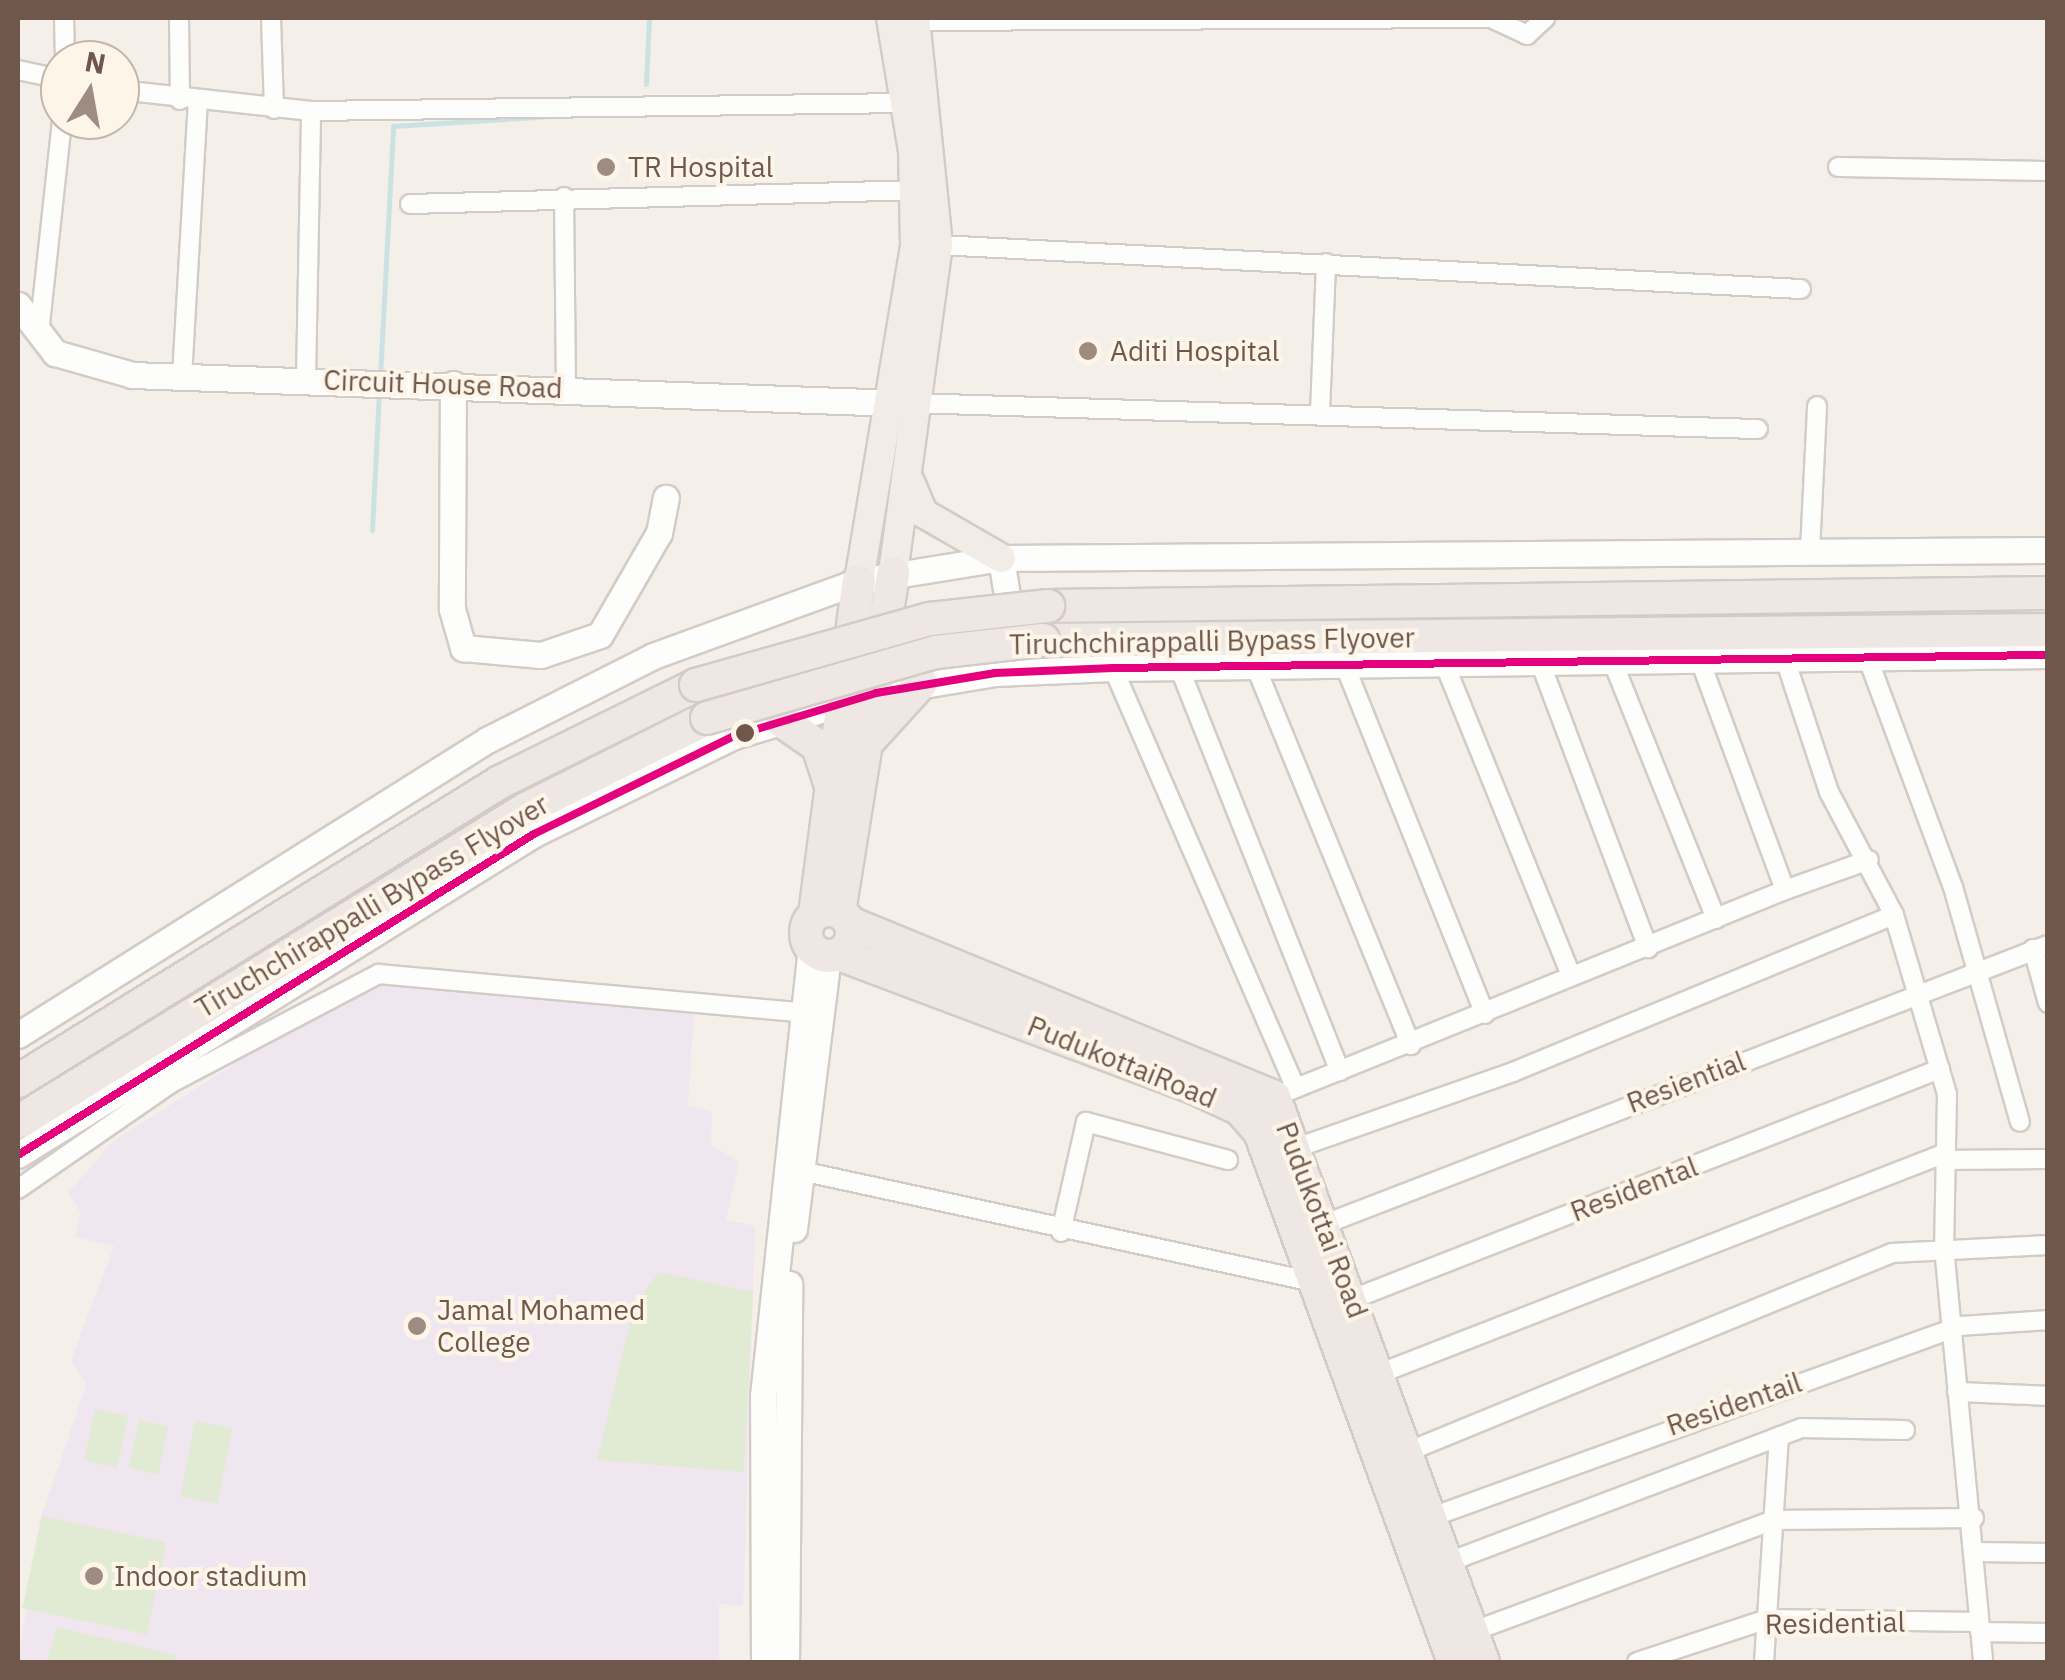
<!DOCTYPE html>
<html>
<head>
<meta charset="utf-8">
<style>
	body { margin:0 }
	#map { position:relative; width:2065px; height:1680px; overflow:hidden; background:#f4efe8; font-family:"IBM Plex Sans",sans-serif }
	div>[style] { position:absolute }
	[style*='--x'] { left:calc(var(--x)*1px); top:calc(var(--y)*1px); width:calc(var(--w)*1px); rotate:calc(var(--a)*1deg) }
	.education>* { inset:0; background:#f0e6f0 }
	.green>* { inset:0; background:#e1ead3; transform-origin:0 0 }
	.stream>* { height:5px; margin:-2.5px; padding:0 2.5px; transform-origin:2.5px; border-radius:2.5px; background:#cbe2e3 }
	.roads { filter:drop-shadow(2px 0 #d3ccc6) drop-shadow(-2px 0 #d3ccc6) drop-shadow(0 2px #d3ccc6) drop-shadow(0 -2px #d3ccc6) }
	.street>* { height:18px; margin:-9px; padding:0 9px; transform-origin:9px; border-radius:9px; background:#fdfdfc }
	.secondary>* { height:25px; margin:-12.5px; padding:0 12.5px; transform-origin:12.5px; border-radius:12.5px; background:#fdfdfc }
	.primary>* { height:28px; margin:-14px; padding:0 14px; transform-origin:14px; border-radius:14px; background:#f1ece5 }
	.highway>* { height:32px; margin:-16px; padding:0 16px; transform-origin:16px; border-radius:16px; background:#efe7e4 }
	.highway>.ring { margin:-16px; padding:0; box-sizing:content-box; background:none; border:32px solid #efe7e4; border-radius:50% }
	.bridges { filter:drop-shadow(2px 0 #d3cbc5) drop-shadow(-2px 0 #d3cbc5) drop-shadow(0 2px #d3cbc5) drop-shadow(0 -2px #d3cbc5) }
	.highway-bridge>* { height:32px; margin:-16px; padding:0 16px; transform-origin:16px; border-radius:16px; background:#efe7e4 }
	.bus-1>* { height:8px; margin:-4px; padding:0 4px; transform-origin:4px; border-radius:4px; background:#e5007d }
	.dots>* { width:28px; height:28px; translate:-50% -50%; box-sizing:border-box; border:5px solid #fdf5e8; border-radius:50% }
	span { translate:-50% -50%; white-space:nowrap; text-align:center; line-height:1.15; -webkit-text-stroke:8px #fdf5e8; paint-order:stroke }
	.poi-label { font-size:28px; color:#6f574b }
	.left { translate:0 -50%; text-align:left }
	.street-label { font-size:28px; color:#6f574b }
	.frame { position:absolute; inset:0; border:20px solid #6f574b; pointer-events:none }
	.north { position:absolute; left:40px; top:40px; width:100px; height:100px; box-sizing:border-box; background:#fdf5e8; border:2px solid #c4b6a9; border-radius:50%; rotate:11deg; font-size:28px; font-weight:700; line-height:40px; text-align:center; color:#6f574b }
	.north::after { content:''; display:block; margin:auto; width:35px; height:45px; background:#9e8c82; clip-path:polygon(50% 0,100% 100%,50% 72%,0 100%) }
</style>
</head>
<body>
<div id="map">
	<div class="education">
		<div style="clip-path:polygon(363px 982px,694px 1013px,688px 1105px,712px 1112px,711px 1145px,739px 1162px,726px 1220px,755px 1226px,743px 1606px,719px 1604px,719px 1662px,18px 1662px,40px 1521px,86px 1385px,71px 1360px,114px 1246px,75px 1237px,81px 1213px,68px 1193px,112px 1142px)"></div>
	</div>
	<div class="green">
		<div style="clip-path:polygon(659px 1272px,753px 1292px,744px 1472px,597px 1460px,634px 1306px)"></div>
		<div style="left:95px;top:1409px;width:34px;height:53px;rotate:12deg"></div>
		<div style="left:139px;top:1420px;width:30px;height:49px;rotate:12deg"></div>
		<div style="left:195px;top:1421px;width:38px;height:77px;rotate:11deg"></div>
		<div style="left:42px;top:1516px;width:127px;height:94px;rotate:12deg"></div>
		<div style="clip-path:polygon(57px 1627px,176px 1655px,174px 1662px,47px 1662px)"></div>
	</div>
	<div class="stream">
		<div style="--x:646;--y:84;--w:66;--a:-87.4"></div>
		<div style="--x:380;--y:377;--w:251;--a:-87"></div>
		<div style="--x:393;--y:126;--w:158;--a:-3.6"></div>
		<div style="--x:372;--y:530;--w:137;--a:-87.1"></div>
	</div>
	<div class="roads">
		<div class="street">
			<div style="--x:64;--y:18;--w:42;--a:88.6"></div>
			<div style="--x:179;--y:18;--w:82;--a:89.3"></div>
			<div style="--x:271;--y:18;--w:91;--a:88.1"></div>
			<div style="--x:916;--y:21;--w:575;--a:-0.3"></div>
			<div style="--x:1491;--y:18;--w:40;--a:25"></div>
			<div style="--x:1527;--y:35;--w:25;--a:-43"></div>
			<div style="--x:18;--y:70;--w:43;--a:12.1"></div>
			<div style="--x:120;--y:90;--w:192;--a:6.3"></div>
			<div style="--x:311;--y:111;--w:595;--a:-0.77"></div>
			<div style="--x:1838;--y:167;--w:210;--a:1.1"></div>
			<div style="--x:564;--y:197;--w:192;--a:89.4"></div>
			<div style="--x:410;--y:204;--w:510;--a:-1.57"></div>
			<div style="--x:938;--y:245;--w:864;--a:2.92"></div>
			<div style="--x:39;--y:333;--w:214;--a:-83.8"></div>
			<div style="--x:182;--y:377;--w:275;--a:-86.7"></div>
			<div style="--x:306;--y:378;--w:267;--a:-88.9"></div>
			<div style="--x:910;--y:403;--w:848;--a:1.76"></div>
			<div style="--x:1320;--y:413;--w:150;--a:-87.7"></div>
			<div style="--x:1810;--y:551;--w:145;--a:-87.2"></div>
			<div style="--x:1784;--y:656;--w:143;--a:71.7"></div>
			<div style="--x:1829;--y:792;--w:139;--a:62.1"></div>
			<div style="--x:1894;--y:915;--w:187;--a:73.5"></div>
			<div style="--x:1947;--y:1094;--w:153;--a:91.1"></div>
			<div style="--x:1944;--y:1247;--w:417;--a:84.6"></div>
			<div style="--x:1867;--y:656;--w:246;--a:69.6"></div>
			<div style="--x:1953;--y:887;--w:244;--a:74.1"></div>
			<div style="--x:1612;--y:660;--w:279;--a:68.1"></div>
			<div style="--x:1540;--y:662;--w:306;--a:69.3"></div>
			<div style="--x:1255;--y:665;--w:411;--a:67.7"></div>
			<div style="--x:1445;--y:665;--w:335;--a:67.9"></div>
			<div style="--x:1345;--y:666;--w:375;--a:68.1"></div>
			<div style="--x:1179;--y:667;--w:435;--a:68.3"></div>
			<div style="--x:1113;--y:668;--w:458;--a:66.5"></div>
			<div style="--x:1785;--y:890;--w:89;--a:-19.7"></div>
			<div style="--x:2033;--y:949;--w:56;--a:74.5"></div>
			<div style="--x:1274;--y:1097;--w:551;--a:-22.05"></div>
			<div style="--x:1785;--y:890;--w:247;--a:-110.3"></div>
			<div style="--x:1296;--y:1148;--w:230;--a:-19.3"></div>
			<div style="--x:1513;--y:1072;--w:412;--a:-22.4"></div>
			<div style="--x:1942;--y:1160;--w:106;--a:-0.5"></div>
			<div style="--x:801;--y:1171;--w:529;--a:12.22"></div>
			<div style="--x:18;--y:1189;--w:186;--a:-34.7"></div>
			<div style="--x:171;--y:1083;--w:235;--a:-27.7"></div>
			<div style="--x:379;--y:974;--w:438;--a:5.2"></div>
			<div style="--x:1325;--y:1224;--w:775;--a:-21.1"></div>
			<div style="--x:1061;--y:1232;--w:113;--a:-77.2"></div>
			<div style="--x:1086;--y:1122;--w:147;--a:15"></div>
			<div style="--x:1345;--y:1302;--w:639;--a:-21.39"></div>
			<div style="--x:1381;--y:1373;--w:603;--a:-21.29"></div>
			<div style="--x:1957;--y:1392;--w:91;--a:2.5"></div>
			<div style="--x:1407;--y:1452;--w:524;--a:-22.31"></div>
			<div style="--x:1892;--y:1253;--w:156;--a:-2.9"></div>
			<div style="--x:1429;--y:1518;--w:565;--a:-19.88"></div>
			<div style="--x:1960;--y:1326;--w:88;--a:-3.9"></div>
			<div style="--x:1976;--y:1552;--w:72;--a:0.8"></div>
			<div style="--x:1446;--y:1563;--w:380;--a:-20.8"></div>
			<div style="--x:1801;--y:1428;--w:104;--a:1.1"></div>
			<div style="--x:1471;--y:1632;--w:323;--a:-20.3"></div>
			<div style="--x:1774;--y:1520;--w:200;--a:-0.6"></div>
			<div style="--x:1980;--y:1632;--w:68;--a:0.8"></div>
			<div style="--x:1637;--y:1662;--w:138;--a:-18.2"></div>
			<div style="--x:1768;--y:1619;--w:211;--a:0.8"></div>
			<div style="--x:1764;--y:1662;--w:226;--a:-86.2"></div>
		</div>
		<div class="secondary">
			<div style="--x:18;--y:305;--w:61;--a:52.4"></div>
			<div style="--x:55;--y:353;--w:80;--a:15.9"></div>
			<div style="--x:132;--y:375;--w:764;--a:2.1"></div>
			<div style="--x:453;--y:384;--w:225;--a:90.3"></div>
			<div style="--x:452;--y:609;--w:41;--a:74.2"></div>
			<div style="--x:463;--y:648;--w:78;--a:5.1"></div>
			<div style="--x:541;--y:655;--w:62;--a:-18.7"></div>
			<div style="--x:600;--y:635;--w:118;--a:-60"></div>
			<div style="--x:659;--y:533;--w:36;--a:-79"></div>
			<div style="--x:1001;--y:558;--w:70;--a:80.9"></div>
			<div style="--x:18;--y:1035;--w:554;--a:-32.17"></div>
			<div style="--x:487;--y:740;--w:186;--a:-26.8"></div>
			<div style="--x:653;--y:656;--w:219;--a:-20"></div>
			<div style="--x:859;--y:581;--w:144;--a:-9.2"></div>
			<div style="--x:1001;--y:558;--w:1047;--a:-0.44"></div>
			<div style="--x:18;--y:1155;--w:608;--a:-31.89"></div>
			<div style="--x:534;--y:834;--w:223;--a:-26.1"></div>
			<div style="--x:734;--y:736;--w:148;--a:-16.8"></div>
			<div style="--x:876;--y:693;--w:121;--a:-9.5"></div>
			<div style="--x:995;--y:673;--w:118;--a:-2.4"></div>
			<div style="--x:1113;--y:668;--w:935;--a:-0.8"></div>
			<div style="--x:794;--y:1229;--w:275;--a:-82.9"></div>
			<div style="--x:764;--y:1662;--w:266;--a:-90.2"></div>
			<div style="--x:763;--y:1396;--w:452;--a:-83.9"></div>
			<div style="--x:786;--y:1662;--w:378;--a:-89.5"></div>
		</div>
		<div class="primary">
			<div style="--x:910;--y:482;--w:34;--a:67"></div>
			<div style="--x:923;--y:513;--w:90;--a:30"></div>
			<div style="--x:893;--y:573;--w:331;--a:-82.2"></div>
			<div style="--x:938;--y:245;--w:228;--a:-95.8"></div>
			<div style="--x:859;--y:581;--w:341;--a:-80.5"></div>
			<div style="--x:915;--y:245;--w:94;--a:-91.2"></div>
			<div style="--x:913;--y:151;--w:135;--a:-99.4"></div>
		</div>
		<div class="highway">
			<div style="--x:1048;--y:606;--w:1000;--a:-0.74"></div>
			<div style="--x:1043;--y:640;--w:1005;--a:-0.57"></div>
			<div style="--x:782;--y:721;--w:44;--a:34.8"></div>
			<div style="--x:818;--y:746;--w:40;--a:72"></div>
			<div style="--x:870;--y:739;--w:76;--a:-47.7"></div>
			<div class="ring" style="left:806px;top:910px;width:14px;height:14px"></div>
			<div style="--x:839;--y:912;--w:343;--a:-80.9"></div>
			<div style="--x:815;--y:914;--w:336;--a:-82.5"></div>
			<div style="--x:850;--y:923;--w:458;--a:22.3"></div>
			<div style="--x:1274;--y:1097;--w:602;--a:69.7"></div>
			<div style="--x:839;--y:954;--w:378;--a:20.6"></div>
			<div style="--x:1193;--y:1087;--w:52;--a:25.1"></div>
			<div style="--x:1240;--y:1109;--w:30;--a:49"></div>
			<div style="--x:1260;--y:1132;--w:564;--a:69.9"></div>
			<div style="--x:18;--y:1081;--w:567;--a:-31.81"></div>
			<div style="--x:500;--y:782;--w:219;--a:-26.3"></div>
			<div style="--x:18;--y:1122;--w:597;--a:-31.64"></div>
			<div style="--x:526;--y:809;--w:203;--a:-26.7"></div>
		</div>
	</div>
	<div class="bridges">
		<div class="highway-bridge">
			<div style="--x:696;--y:685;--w:243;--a:-15.8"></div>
			<div style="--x:930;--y:619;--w:119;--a:-6.3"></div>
			<div style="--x:707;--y:718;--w:238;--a:-16.1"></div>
			<div style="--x:936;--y:652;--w:108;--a:-6.4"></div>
		</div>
	</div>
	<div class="bus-1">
		<div style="--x:18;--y:1155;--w:608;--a:-31.89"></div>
		<div style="--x:534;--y:834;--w:223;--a:-26.1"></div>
		<div style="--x:734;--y:736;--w:148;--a:-16.8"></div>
		<div style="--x:876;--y:693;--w:121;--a:-9.5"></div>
		<div style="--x:995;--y:673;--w:118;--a:-2.4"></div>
		<div style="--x:1113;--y:668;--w:935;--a:-0.8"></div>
	</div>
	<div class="dots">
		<div style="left:606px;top:167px;background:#9e8c82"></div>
		<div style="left:1088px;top:351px;background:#9e8c82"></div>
		<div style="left:745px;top:733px;background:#6f574b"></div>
		<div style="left:417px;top:1326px;background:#9e8c82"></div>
		<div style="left:94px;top:1576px;background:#9e8c82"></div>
	</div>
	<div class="poi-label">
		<span class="left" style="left:628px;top:167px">TR Hospital</span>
		<span class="left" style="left:1110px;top:351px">Aditi Hospital</span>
		<span class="left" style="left:437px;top:1326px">Jamal Mohamed<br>College</span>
		<span class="left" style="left:114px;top:1576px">Indoor stadium</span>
	</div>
	<div class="street-label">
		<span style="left:443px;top:384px;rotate:2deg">Circuit House Road</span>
		<span style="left:1212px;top:641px;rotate:-1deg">Tiruchchirappalli Bypass Flyover</span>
		<span style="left:372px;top:906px;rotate:-31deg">Tiruchchirappalli Bypass Flyover</span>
		<span style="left:1122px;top:1062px;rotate:22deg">PudukottaiRoad</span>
		<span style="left:1686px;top:1082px;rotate:-21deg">Resiential</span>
		<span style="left:1634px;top:1189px;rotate:-21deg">Residental</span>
		<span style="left:1322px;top:1220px;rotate:69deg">Pudukottai Road</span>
		<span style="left:1734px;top:1404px;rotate:-19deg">Residentail</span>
		<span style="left:1835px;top:1623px;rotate:-1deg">Residential</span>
	</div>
	<div class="frame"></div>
	<div class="north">N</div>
</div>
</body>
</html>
